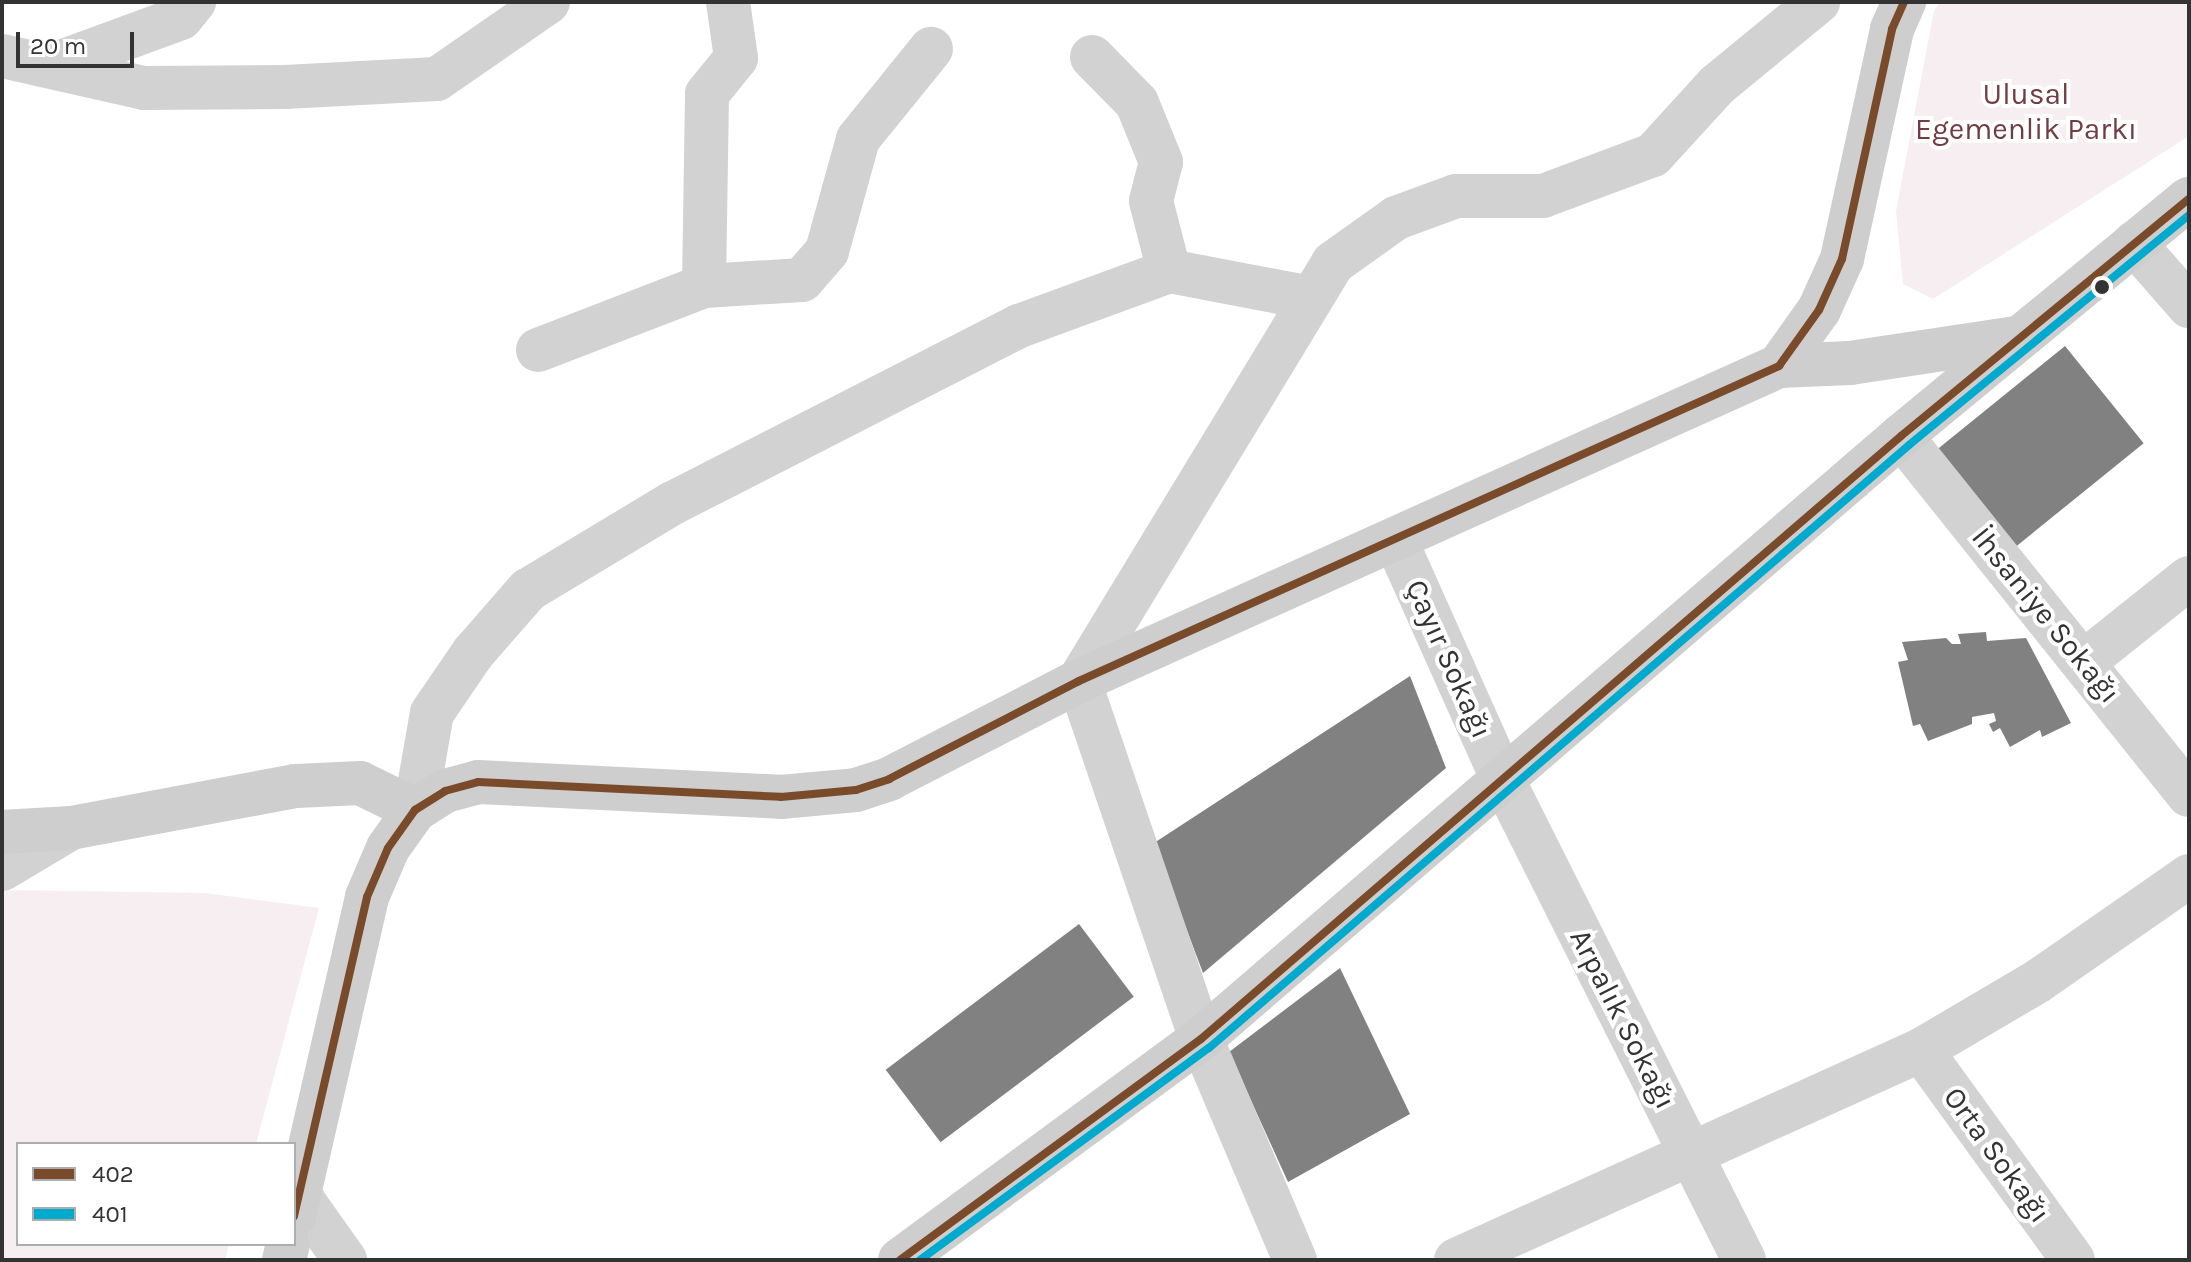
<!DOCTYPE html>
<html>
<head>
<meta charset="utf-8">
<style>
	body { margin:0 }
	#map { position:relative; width:2191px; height:1262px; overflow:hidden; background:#fff; font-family:Karla,sans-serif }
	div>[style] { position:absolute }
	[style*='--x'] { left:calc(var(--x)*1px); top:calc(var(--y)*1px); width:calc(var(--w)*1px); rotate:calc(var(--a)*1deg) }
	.green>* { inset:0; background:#f6eef0 }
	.building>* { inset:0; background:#818181; transform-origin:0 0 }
	.street>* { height:44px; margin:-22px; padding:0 22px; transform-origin:22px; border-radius:22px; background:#d2d2d2 }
	.secondary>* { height:44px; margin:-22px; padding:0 22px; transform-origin:22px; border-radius:22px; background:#cecece }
	.bus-1>* { height:8px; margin:-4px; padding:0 4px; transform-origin:4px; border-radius:4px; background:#7a4b2a }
	.bus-2>* { height:8px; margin:-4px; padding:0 4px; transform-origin:4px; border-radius:4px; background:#00a9ce }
	.dots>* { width:22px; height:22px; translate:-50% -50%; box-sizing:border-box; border:4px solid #fff; border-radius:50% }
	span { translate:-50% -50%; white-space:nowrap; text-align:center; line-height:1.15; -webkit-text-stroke:8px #fff; paint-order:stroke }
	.park-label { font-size:30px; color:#713d43 }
	.street-label { font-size:30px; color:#333 }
	.frame { position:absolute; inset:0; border:4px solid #333; pointer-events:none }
	.legend { position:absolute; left:16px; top:1142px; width:280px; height:104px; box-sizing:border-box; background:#fff; border:2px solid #adadad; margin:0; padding:10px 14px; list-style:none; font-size:24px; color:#333 }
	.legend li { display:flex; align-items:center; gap:16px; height:40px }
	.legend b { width:40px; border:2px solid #adadad }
	.scale { position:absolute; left:16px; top:32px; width:118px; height:36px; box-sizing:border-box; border:4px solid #333; border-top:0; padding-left:10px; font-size:24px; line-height:28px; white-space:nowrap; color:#333; -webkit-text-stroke:6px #fff; paint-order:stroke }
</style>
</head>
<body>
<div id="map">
	<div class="green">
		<div style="clip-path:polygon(1940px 2px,2189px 2px,2189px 136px,1933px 299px,1903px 284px,1896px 211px,1934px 11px)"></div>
		<div style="clip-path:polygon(2px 890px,205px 893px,319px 908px,256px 1144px,18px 1144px,18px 1244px,229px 1244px,225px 1260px,2px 1260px)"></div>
	</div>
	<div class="building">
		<div style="left:2065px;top:346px;width:125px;height:169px;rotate:51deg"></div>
		<div style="clip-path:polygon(1986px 632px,1987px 641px,2026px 638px,2071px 723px,2042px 737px,2040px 730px,2010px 747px,2000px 728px,1993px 732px,1989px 724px,1996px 721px,1994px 713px,1972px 717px,1972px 724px,1928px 741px,1920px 724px,1913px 726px,1898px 662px,1908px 660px,1902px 642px,1946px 638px,1952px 644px,1961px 644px,1958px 634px)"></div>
		<div style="clip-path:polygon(1410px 676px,1446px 768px,1203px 973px,1154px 843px)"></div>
		<div style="left:1079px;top:924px;width:91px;height:242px;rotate:53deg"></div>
		<div style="clip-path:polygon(1340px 968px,1410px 1114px,1288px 1182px,1229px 1052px)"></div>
	</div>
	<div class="street">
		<div style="--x:2;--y:56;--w:146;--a:12.7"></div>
		<div style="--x:144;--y:88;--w:141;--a:-0.4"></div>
		<div style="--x:285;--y:87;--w:152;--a:-3"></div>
		<div style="--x:437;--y:79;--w:135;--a:-34.7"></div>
		<div style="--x:1092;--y:57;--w:64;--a:45.6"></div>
		<div style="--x:1137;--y:103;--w:64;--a:67.9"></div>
		<div style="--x:1161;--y:162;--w:40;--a:104.4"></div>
		<div style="--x:1151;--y:201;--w:72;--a:75.6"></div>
		<div style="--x:53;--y:65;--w:136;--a:-20.2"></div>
		<div style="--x:181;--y:18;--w:21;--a:-51"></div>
		<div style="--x:2134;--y:243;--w:84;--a:48.9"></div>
		<div style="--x:704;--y:286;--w:192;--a:-89.1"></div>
		<div style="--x:707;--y:94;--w:46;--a:-51.1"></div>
		<div style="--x:736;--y:58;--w:57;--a:-98.1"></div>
		<div style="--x:538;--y:350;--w:178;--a:-21.1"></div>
		<div style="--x:704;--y:286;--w:98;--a:-3.5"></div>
		<div style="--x:802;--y:280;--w:38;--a:-49"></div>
		<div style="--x:827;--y:251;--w:116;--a:-74.5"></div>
		<div style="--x:858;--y:139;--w:116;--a:-51"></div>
		<div style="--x:1901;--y:436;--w:460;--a:51.3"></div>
		<div style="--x:1396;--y:541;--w:260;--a:65.9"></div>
		<div style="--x:1502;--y:778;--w:539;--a:63.34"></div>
		<div style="--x:2085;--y:661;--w:133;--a:-38.6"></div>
		<div style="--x:415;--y:810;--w:98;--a:-80.1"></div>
		<div style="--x:432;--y:713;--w:73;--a:-55.7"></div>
		<div style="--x:473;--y:653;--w:84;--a:-48.9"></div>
		<div style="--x:528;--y:590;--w:169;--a:-31"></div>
		<div style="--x:673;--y:503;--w:389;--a:-27.1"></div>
		<div style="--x:1019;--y:326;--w:160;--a:-20.1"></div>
		<div style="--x:1169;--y:271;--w:144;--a:10.8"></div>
		<div style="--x:2;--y:869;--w:80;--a:-30.7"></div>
		<div style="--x:1921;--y:1050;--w:259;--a:54.1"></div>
		<div style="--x:299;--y:1195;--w:80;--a:54.7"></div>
		<div style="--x:1295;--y:1260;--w:240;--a:-113"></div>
		<div style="--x:1201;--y:1039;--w:378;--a:-108.8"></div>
		<div style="--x:1079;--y:681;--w:489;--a:-58.7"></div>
		<div style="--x:1333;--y:263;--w:77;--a:-35.5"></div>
		<div style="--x:1396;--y:218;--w:64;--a:-20.1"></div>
		<div style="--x:1456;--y:196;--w:87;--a:0"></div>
		<div style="--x:1543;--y:196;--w:117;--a:-20.4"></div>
		<div style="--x:1653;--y:155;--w:95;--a:-47.6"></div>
		<div style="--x:1717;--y:85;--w:131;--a:-39.4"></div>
		<div style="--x:1456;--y:1260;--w:510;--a:-24.3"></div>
		<div style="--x:1921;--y:1050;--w:136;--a:-30.5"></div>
		<div style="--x:2038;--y:981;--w:184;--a:-34.8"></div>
	</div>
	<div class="secondary">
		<div style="--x:1779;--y:366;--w:71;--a:-2.4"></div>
		<div style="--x:1850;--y:363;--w:168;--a:-8.6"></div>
		<div style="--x:2;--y:832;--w:69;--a:-3.3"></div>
		<div style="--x:71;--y:828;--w:229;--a:-10.6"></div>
		<div style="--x:296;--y:786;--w:64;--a:-2.7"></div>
		<div style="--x:360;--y:783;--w:61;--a:26.1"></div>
		<div style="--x:294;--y:1216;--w:327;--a:-77.1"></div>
		<div style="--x:367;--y:897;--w:53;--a:-66.8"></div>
		<div style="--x:388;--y:848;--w:47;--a:-54.6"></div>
		<div style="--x:415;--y:810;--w:36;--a:-32"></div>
		<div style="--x:445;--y:791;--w:34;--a:-15"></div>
		<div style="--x:478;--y:782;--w:303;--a:2.8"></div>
		<div style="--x:781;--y:797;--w:75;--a:-5.3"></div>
		<div style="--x:856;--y:790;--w:35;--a:-18"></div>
		<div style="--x:889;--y:779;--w:214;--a:-27.3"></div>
		<div style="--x:1079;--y:681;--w:768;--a:-24.23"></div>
		<div style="--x:1779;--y:366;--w:69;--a:-54.5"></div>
		<div style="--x:1819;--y:310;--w:56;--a:-65.7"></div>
		<div style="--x:1842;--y:259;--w:235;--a:-77.7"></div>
		<div style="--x:1892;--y:29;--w:30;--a:-66"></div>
		<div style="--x:284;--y:1260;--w:16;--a:-76"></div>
		<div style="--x:900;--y:1260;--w:373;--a:-36.3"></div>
		<div style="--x:1201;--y:1039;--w:924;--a:-40.74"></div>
		<div style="--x:1901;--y:436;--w:373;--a:-39.5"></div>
	</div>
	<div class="bus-1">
		<div style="--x:294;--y:1216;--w:327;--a:-77.1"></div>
		<div style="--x:367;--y:897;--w:53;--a:-66.8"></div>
		<div style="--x:388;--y:848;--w:47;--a:-54.6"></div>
		<div style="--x:415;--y:810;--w:36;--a:-32"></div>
		<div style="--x:445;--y:791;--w:34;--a:-15"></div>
		<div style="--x:478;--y:782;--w:303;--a:2.8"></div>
		<div style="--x:781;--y:797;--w:75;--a:-5.3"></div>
		<div style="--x:856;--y:790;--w:35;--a:-18"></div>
		<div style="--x:889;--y:779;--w:214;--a:-27.3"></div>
		<div style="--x:1079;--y:681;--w:768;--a:-24.23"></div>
		<div style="--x:1779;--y:366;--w:69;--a:-54.5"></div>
		<div style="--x:1819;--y:310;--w:56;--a:-65.7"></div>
		<div style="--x:1842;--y:259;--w:235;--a:-77.7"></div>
		<div style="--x:1892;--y:29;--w:30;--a:-66"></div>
		<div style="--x:900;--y:1260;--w:373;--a:-36.3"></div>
		<div style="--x:1201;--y:1039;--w:924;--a:-40.74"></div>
		<div style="--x:1901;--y:436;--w:373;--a:-39.5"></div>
	</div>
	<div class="bus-2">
		<div style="--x:920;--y:1260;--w:358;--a:-36.3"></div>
		<div style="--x:1209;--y:1048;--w:924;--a:-40.74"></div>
		<div style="--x:1909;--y:445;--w:362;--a:-39.4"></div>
	</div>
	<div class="dots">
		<div style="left:2102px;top:287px;background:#333"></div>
	</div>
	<div class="park-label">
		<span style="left:2026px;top:111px">Ulusal<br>Egemenlik Parkı</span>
	</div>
	<div class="street-label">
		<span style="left:2046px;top:615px;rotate:51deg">İhsaniye Sokağı</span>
		<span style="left:1449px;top:659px;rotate:66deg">Çayır Sokağı</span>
		<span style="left:1623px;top:1019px;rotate:63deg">Arpalık Sokağı</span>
		<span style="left:1997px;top:1155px;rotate:54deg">Orta Sokağı</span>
	</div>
	<div class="frame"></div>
	<ul class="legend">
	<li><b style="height:10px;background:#7a4b2a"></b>402</li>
	<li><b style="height:10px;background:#00a9ce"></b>401</li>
	</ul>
	<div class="scale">20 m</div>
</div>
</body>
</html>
